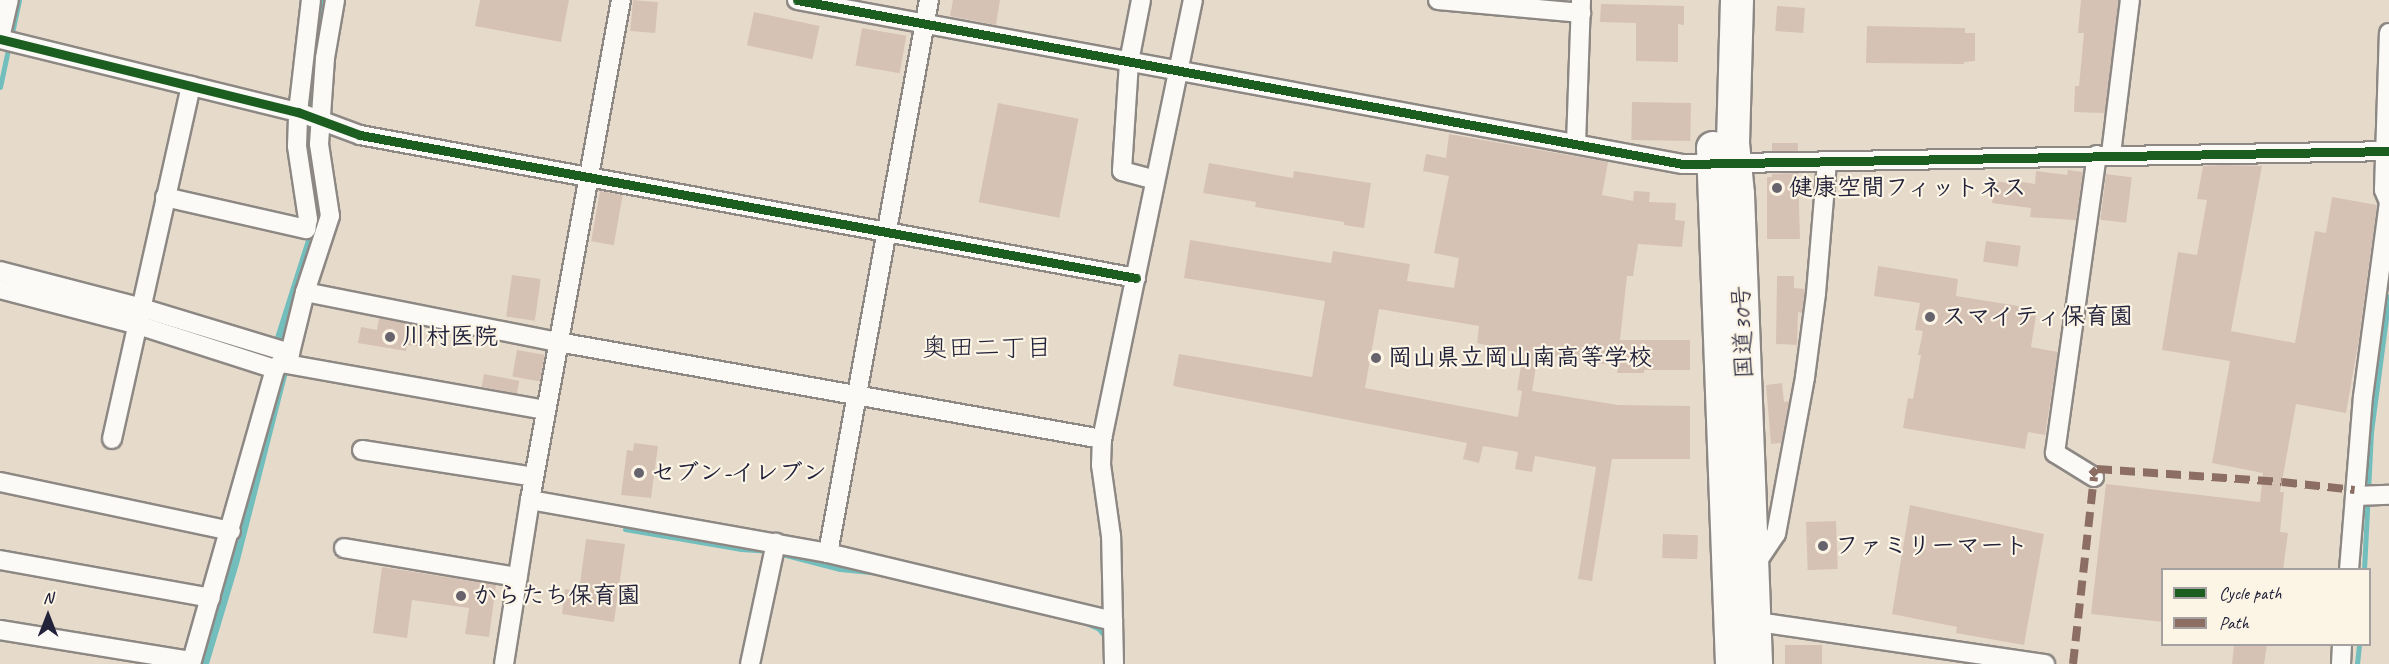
<!DOCTYPE html>
<html>
<head>
<meta charset="utf-8">
<style>
	body { margin:0 }
	#map { position:relative; width:2389px; height:664px; overflow:hidden; background:#e6dbcb; font-family:Caveat,"Klee One",sans-serif }
	div>[style] { position:absolute }
	[style*='--x'] { left:calc(var(--x)*1px); top:calc(var(--y)*1px); width:calc(var(--w)*1px); rotate:calc(var(--a)*1deg) }
	.water>* { inset:0; background:#72bebd }
	.stream>* { height:5px; margin:-2.5px; padding:0 2.5px; transform-origin:2.5px; border-radius:2.5px; background:#72bebd }
	.building>* { inset:0; background:#d6c2b5; transform-origin:0 0 }
	.roads { filter:drop-shadow(2px 0 #8d8884) drop-shadow(-2px 0 #8d8884) drop-shadow(0 2px #8d8884) drop-shadow(0 -2px #8d8884) }
	.minor>* { height:18px; margin:-9px; padding:0 9px; transform-origin:9px; border-radius:9px; background:#fbfaf7 }
	.trunk>* { height:32px; margin:-16px; padding:0 16px; transform-origin:16px; border-radius:16px; background:#fbfaf7 }
	.quiet>* { height:8px; margin-top:-4px; transform-origin:0; background:repeating-linear-gradient(90deg,#8d6e63 0 15px,transparent 0 23px) }
	.cycleway>* { height:9px; margin:-4.5px; padding:0 4.5px; transform-origin:4.5px; border-radius:4.5px; background:#1b5e20 }
	.dots>* { width:16px; height:16px; translate:-50% -50%; box-sizing:border-box; border:3px solid #fcf5e5; border-radius:50% }
	span { translate:-50% -50%; white-space:nowrap; text-align:center; line-height:1.15; -webkit-text-stroke:4.5px #fcf5e5; paint-order:stroke }
	.poi-label { font-size:24px; color:#22223b; font-weight:700 }
	.left { translate:0 -50%; text-align:left }
	.street-label { font-size:24px; color:#22223b }
	.neighbourhood-label { font-size:26px; color:#22223b }
	.legend { position:absolute; left:2161px; top:568px; width:210px; height:78px; box-sizing:border-box; background:#fcf5e5; border:2px solid #a5a1a1; margin:0; padding:8px 10px; list-style:none; font-size:18px; color:#22223b }
	.legend li { display:flex; align-items:center; gap:12px; height:30px }
	.legend b { width:30px; border:2px solid #a5a1a1 }
	.north { position:absolute; left:18px; top:586px; width:60px; height:60px; -webkit-text-stroke:4px #fcf5e5; paint-order:stroke; rotate:0deg; font-size:16px; font-weight:700; line-height:24px; text-align:center; color:#22223b }
	.north::after { content:''; display:block; margin:auto; width:21px; height:27px; background:#22223b; clip-path:polygon(50% 0,100% 100%,50% 72%,0 100%) }
</style>
</head>
<body>
<div id="map">
	<div class="water">
		<div style="clip-path:polygon(318px 0,327px 0,321px 27px,311px 128px,313px 156px,324px 214px,280px 350px,288px 372px,239px 564px,209px 664px,199px 664px,277px 379px,0 284px,0 276px,272px 347px,313px 218px,300px 134px)"></div>
	</div>
	<div class="stream">
		<div style="--x:12;--y:33;--w:34;--a:-78"></div>
		<div style="--x:0;--y:87;--w:35;--a:-78"></div>
		<div style="--x:282;--y:348;--w:21;--a:-76"></div>
		<div style="--x:625;--y:529;--w:118;--a:9.8"></div>
		<div style="--x:741;--y:549;--w:27;--a:4"></div>
		<div style="--x:778;--y:553;--w:64;--a:14.5"></div>
		<div style="--x:840;--y:569;--w:40;--a:5.7"></div>
		<div style="--x:2364;--y:570;--w:138;--a:-87.1"></div>
		<div style="--x:2371;--y:432;--w:137;--a:-82.5"></div>
		<div style="--x:923;--y:584;--w:93;--a:13.7"></div>
		<div style="--x:1086;--y:623;--w:13;--a:23"></div>
		<div style="--x:1098;--y:628;--w:9;--a:49"></div>
		<div style="--x:1104;--y:635;--w:10;--a:84"></div>
		<div style="--x:2357;--y:664;--w:20;--a:-84"></div>
	</div>
	<div class="building">
		<div style="clip-path:polygon(480px 0,569px 0,561px 42px,475px 26px)"></div>
		<div style="left:633px;top:0;width:25px;height:31px;rotate:5deg"></div>
		<div style="clip-path:polygon(953px 0,1000px 0,996px 25px,950px 16px)"></div>
		<div style="clip-path:polygon(2081px 0,2119px 0,2105px 113px,2074px 112px,2075px 86px,2079px 86px,2084px 33px,2078px 33px)"></div>
		<div style="clip-path:polygon(1601px 4px,1684px 6px,1684px 25px,1678px 24px,1678px 62px,1636px 61px,1636px 23px,1600px 22px)"></div>
		<div style="left:1777px;top:6px;width:28px;height:25px;rotate:4deg"></div>
		<div style="left:754px;top:12px;width:67px;height:34px;rotate:12deg"></div>
		<div style="clip-path:polygon(1867px 26px,1965px 28px,1965px 33px,1975px 33px,1975px 61px,1964px 62px,1964px 64px,1866px 63px)"></div>
		<div style="left:862px;top:28px;width:45px;height:38px;rotate:10deg"></div>
		<div style="left:1632px;top:102px;width:59px;height:38px;rotate:1deg"></div>
		<div style="left:998px;top:103px;width:82px;height:101px;rotate:11deg"></div>
		<div style="clip-path:polygon(evenodd,1449px 134px,1608px 162px,1602px 195px,1633px 201px,1634px 191px,1650px 192px,1649px 202px,1676px 203px,1675px 220px,1685px 221px,1682px 247px,1638px 244px,1633px 276px,1627px 276px,1620px 340px,1690px 340px,1690px 370px,1644px 370px,1644px 373px,1617px 373px,1618px 366px,1538px 354px,1532px 391px,1618px 405px,1690px 406px,1690px 459px,1612px 459px,1592px 581px,1578px 579px,1596px 467px,1535px 456px,1532px 472px,1515px 469px,1518px 452px,1483px 446px,1479px 463px,1463px 459px,1467px 443px,1173px 386px,1179px 354px,1312px 377px,1325px 301px,1184px 278px,1190px 240px,1331px 263px,1333px 251px,1410px 264px,1407px 281px,1454px 288px,1459px 258px,1434px 253px,1449px 176px,1423px 171px,1426px 154px,1446px 158px,1449px 134px,1379px 309px,1479px 326px,1477px 343px,1523px 354px,1517px 390px,1522px 391px,1518px 417px,1365px 388px,1379px 309px)"></div>
		<div style="left:1772px;top:143px;width:26px;height:8px"></div>
		<div style="clip-path:polygon(1209px 163px,1293px 178px,1294px 171px,1371px 183px,1364px 228px,1344px 225px,1344px 222px,1255px 207px,1256px 202px,1203px 193px)"></div>
		<div style="clip-path:polygon(2223px 165px,2262px 166px,2231px 331px,2295px 343px,2315px 231px,2326px 233px,2332px 197px,2377px 205px,2359px 339px,2346px 413px,2296px 404px,2280px 492px,2284px 492px,2280px 532px,2288px 533px,2283px 570px,2163px 570px,2163px 622px,2091px 614px,2106px 484px,2260px 502px,2263px 473px,2212px 463px,2230px 361px,2162px 350px,2178px 252px,2197px 255px,2207px 200px,2197px 199px,2203px 166px)"></div>
		<div style="clip-path:polygon(2068px 170px,2083px 172px,2076px 220px,2030px 217px,2031px 208px,1992px 203px,1995px 181px,2008px 183px,2009px 180px,2035px 184px,2036px 171px,2067px 175px)"></div>
		<div style="clip-path:polygon(1798px 173px,1800px 239px,1767px 239px,1767px 177px,1772px 177px,1772px 174px)"></div>
		<div style="left:2106px;top:174px;width:26px;height:46px;rotate:7deg"></div>
		<div style="left:600px;top:191px;width:23px;height:51px;rotate:10deg"></div>
		<div style="left:1986px;top:241px;width:35px;height:21px;rotate:8deg"></div>
		<div style="clip-path:polygon(1878px 266px,1958px 279px,1956px 296px,2037px 309px,2031px 347px,2058px 352px,2045px 435px,2028px 432px,2025px 449px,1903px 428px,1908px 398px,1913px 399px,1921px 355px,1918px 355px,1923px 331px,1915px 330px,1920px 303px,1874px 296px)"></div>
		<div style="left:512px;top:275px;width:29px;height:42px;rotate:8deg"></div>
		<div style="clip-path:polygon(1777px 276px,1794px 276px,1794px 288px,1805px 289px,1802px 313px,1798px 312px,1797px 345px,1776px 344px)"></div>
		<div style="clip-path:polygon(379px 318px,423px 327px,420px 347px,407px 345px,406px 351px,358px 343px,361px 327px,377px 330px)"></div>
		<div style="left:517px;top:350px;width:28px;height:27px;rotate:10deg"></div>
		<div style="left:484px;top:374px;width:36px;height:13px;rotate:11deg"></div>
		<div style="clip-path:polygon(1782px 383px,1784px 402px,1789px 401px,1781px 443px,1771px 444px,1766px 385px)"></div>
		<div style="clip-path:polygon(634px 443px,658px 446px,651px 498px,621px 495px,627px 450px,633px 451px)"></div>
		<div style="clip-path:polygon(1910px 505px,2044px 534px,2024px 645px,1956px 633px,1957px 627px,1892px 614px)"></div>
		<div style="left:1836px;top:521px;width:48px;height:30px;rotate:88deg"></div>
		<div style="left:1663px;top:534px;width:35px;height:24px;rotate:2deg"></div>
		<div style="clip-path:polygon(586px 539px,625px 544px,614px 622px,562px 614px,565px 589px,579px 591px)"></div>
		<div style="clip-path:polygon(382px 567px,496px 585px,489px 637px,465px 634px,469px 608px,412px 600px,407px 638px,373px 633px)"></div>
		<div style="left:1785px;top:645px;width:37px;height:19px"></div>
		<div style="clip-path:polygon(2234px 645px,2267px 645px,2264px 664px,2232px 664px)"></div>
	</div>
	<div class="roads">
		<div class="minor">
			<div style="--x:797;--y:0;--w:901;--a:10.49"></div>
			<div style="--x:1683;--y:164;--w:706;--a:-1.05"></div>
			<div style="--x:1141;--y:0;--w:63;--a:101"></div>
			<div style="--x:1129;--y:62;--w:109;--a:93.7"></div>
			<div style="--x:1122;--y:171;--w:34;--a:15"></div>
			<div style="--x:1438;--y:0;--w:144;--a:5.2"></div>
			<div style="--x:0;--y:38;--w:39;--a:-77"></div>
			<div style="--x:0;--y:39;--w:307;--a:13.8"></div>
			<div style="--x:298;--y:112;--w:66;--a:20.4"></div>
			<div style="--x:360;--y:135;--w:789;--a:10.44"></div>
			<div style="--x:1576;--y:144;--w:144;--a:-88"></div>
			<div style="--x:2111;--y:154;--w:155;--a:-83"></div>
			<div style="--x:165;--y:197;--w:145;--a:12.8"></div>
			<div style="--x:306;--y:229;--w:10;--a:-79"></div>
			<div style="--x:308;--y:219;--w:74;--a:-98.6"></div>
			<div style="--x:297;--y:146;--w:34;--a:-88"></div>
			<div style="--x:298;--y:112;--w:113;--a:-83.4"></div>
			<div style="--x:0;--y:271;--w:147;--a:14.6"></div>
			<div style="--x:142;--y:308;--w:155;--a:16.9"></div>
			<div style="--x:0;--y:289;--w:143;--a:14.6"></div>
			<div style="--x:138;--y:325;--w:144;--a:17.8"></div>
			<div style="--x:305;--y:292;--w:258;--a:11.2"></div>
			<div style="--x:558;--y:342;--w:553;--a:10.11"></div>
			<div style="--x:281;--y:363;--w:269;--a:10.1"></div>
			<div style="--x:112;--y:439;--w:362;--a:-77.4"></div>
			<div style="--x:362;--y:450;--w:174;--a:8.9"></div>
			<div style="--x:2094;--y:477;--w:46;--a:-148.4"></div>
			<div style="--x:2055;--y:453;--w:301;--a:-82"></div>
			<div style="--x:0;--y:482;--w:236;--a:12"></div>
			<div style="--x:2355;--y:496;--w:34;--a:-2"></div>
			<div style="--x:530;--y:500;--w:303;--a:10.1"></div>
			<div style="--x:828;--y:553;--w:293;--a:13.4"></div>
			<div style="--x:344;--y:548;--w:176;--a:9.5"></div>
			<div style="--x:828;--y:553;--w:562;--a:-79.65"></div>
			<div style="--x:0;--y:560;--w:214;--a:10.2"></div>
			<div style="--x:1755;--y:565;--w:37;--a:-56"></div>
			<div style="--x:1776;--y:534;--w:160;--a:-79.5"></div>
			<div style="--x:1805;--y:377;--w:85;--a:-82.5"></div>
			<div style="--x:1816;--y:293;--w:131;--a:-85.2"></div>
			<div style="--x:2349;--y:570;--w:174;--a:-85.4"></div>
			<div style="--x:2363;--y:397;--w:197;--a:-82.4"></div>
			<div style="--x:2389;--y:202;--w:13;--a:-113"></div>
			<div style="--x:2384;--y:190;--w:157;--a:-88.2"></div>
			<div style="--x:1746;--y:624;--w:25;--a:0"></div>
			<div style="--x:1771;--y:624;--w:277;--a:8.3"></div>
			<div style="--x:0;--y:630;--w:194;--a:9.2"></div>
			<div style="--x:191;--y:664;--w:307;--a:-74.1"></div>
			<div style="--x:275;--y:369;--w:22;--a:-47"></div>
			<div style="--x:290;--y:353;--w:63;--a:-76.2"></div>
			<div style="--x:305;--y:292;--w:80;--a:-71.8"></div>
			<div style="--x:330;--y:216;--w:73;--a:-98.7"></div>
			<div style="--x:319;--y:144;--w:86;--a:-86"></div>
			<div style="--x:325;--y:58;--w:59;--a:-80.2"></div>
			<div style="--x:504;--y:664;--w:166;--a:-81"></div>
			<div style="--x:530;--y:500;--w:508;--a:-79.69"></div>
			<div style="--x:750;--y:664;--w:124;--a:-77.9"></div>
			<div style="--x:1114;--y:664;--w:128;--a:-91.3"></div>
			<div style="--x:1111;--y:536;--w:72;--a:-98"></div>
			<div style="--x:1101;--y:465;--w:26;--a:-88"></div>
			<div style="--x:1102;--y:439;--w:448;--a:-78.3"></div>
			<div style="--x:2341;--y:664;--w:20;--a:-87"></div>
		</div>
		<div class="trunk">
			<div style="--x:1737;--y:0;--w:143;--a:91.6"></div>
			<div style="--x:1733;--y:143;--w:51;--a:84.4"></div>
			<div style="--x:1738;--y:194;--w:470;--a:87.8"></div>
			<div style="--x:1713;--y:148;--w:516;--a:87.89"></div>
		</div>
	</div>
	<div class="quiet">
		<div style="--x:2091;--y:475;--w:8;--a:-45"></div>
		<div style="--x:2097;--y:469;--w:185;--a:4"></div>
		<div style="--x:2282;--y:482;--w:73;--a:6.3"></div>
		<div style="--x:2073;--y:664;--w:188;--a:-83.6"></div>
	</div>
	<div class="cycleway">
		<div style="--x:797;--y:0;--w:901;--a:10.49"></div>
		<div style="--x:1683;--y:164;--w:706;--a:-1.05"></div>
		<div style="--x:0;--y:39;--w:307;--a:13.8"></div>
		<div style="--x:298;--y:112;--w:66;--a:20.4"></div>
		<div style="--x:360;--y:135;--w:789;--a:10.44"></div>
	</div>
	<div class="dots">
		<div style="left:1777px;top:188px;background:#67636d"></div>
		<div style="left:1930px;top:317px;background:#67636d"></div>
		<div style="left:390px;top:337px;background:#67636d"></div>
		<div style="left:1376px;top:358px;background:#67636d"></div>
		<div style="left:639px;top:473px;background:#67636d"></div>
		<div style="left:1823px;top:546px;background:#67636d"></div>
		<div style="left:461px;top:596px;background:#67636d"></div>
	</div>
	<div class="poi-label">
		<span class="left" style="left:1789px;top:188px">健康空間フィットネス</span>
		<span class="left" style="left:1942px;top:317px">スマイティ保育園</span>
		<span class="left" style="left:402px;top:337px">川村医院</span>
		<span class="left" style="left:1388px;top:358px">岡山県立岡山南高等学校</span>
		<span class="left" style="left:651px;top:473px">セブン-イレブン</span>
		<span class="left" style="left:1835px;top:546px">ファミリーマート</span>
		<span class="left" style="left:473px;top:596px">からたち保育園</span>
	</div>
	<div class="street-label">
		<span style="left:1743px;top:332px;rotate:-92deg">国道30号</span>
	</div>
	<div class="neighbourhood-label">
		<span style="left:987px;top:348px">奥田二丁目</span>
	</div>
	<ul class="legend">
	<li><b style="height:8px;background:#1b5e20"></b>Cycle path</li>
	<li><b style="height:8px;background:#8d6e63"></b>Path</li>
	</ul>
	<div class="north">N</div>
</div>
</body>
</html>
